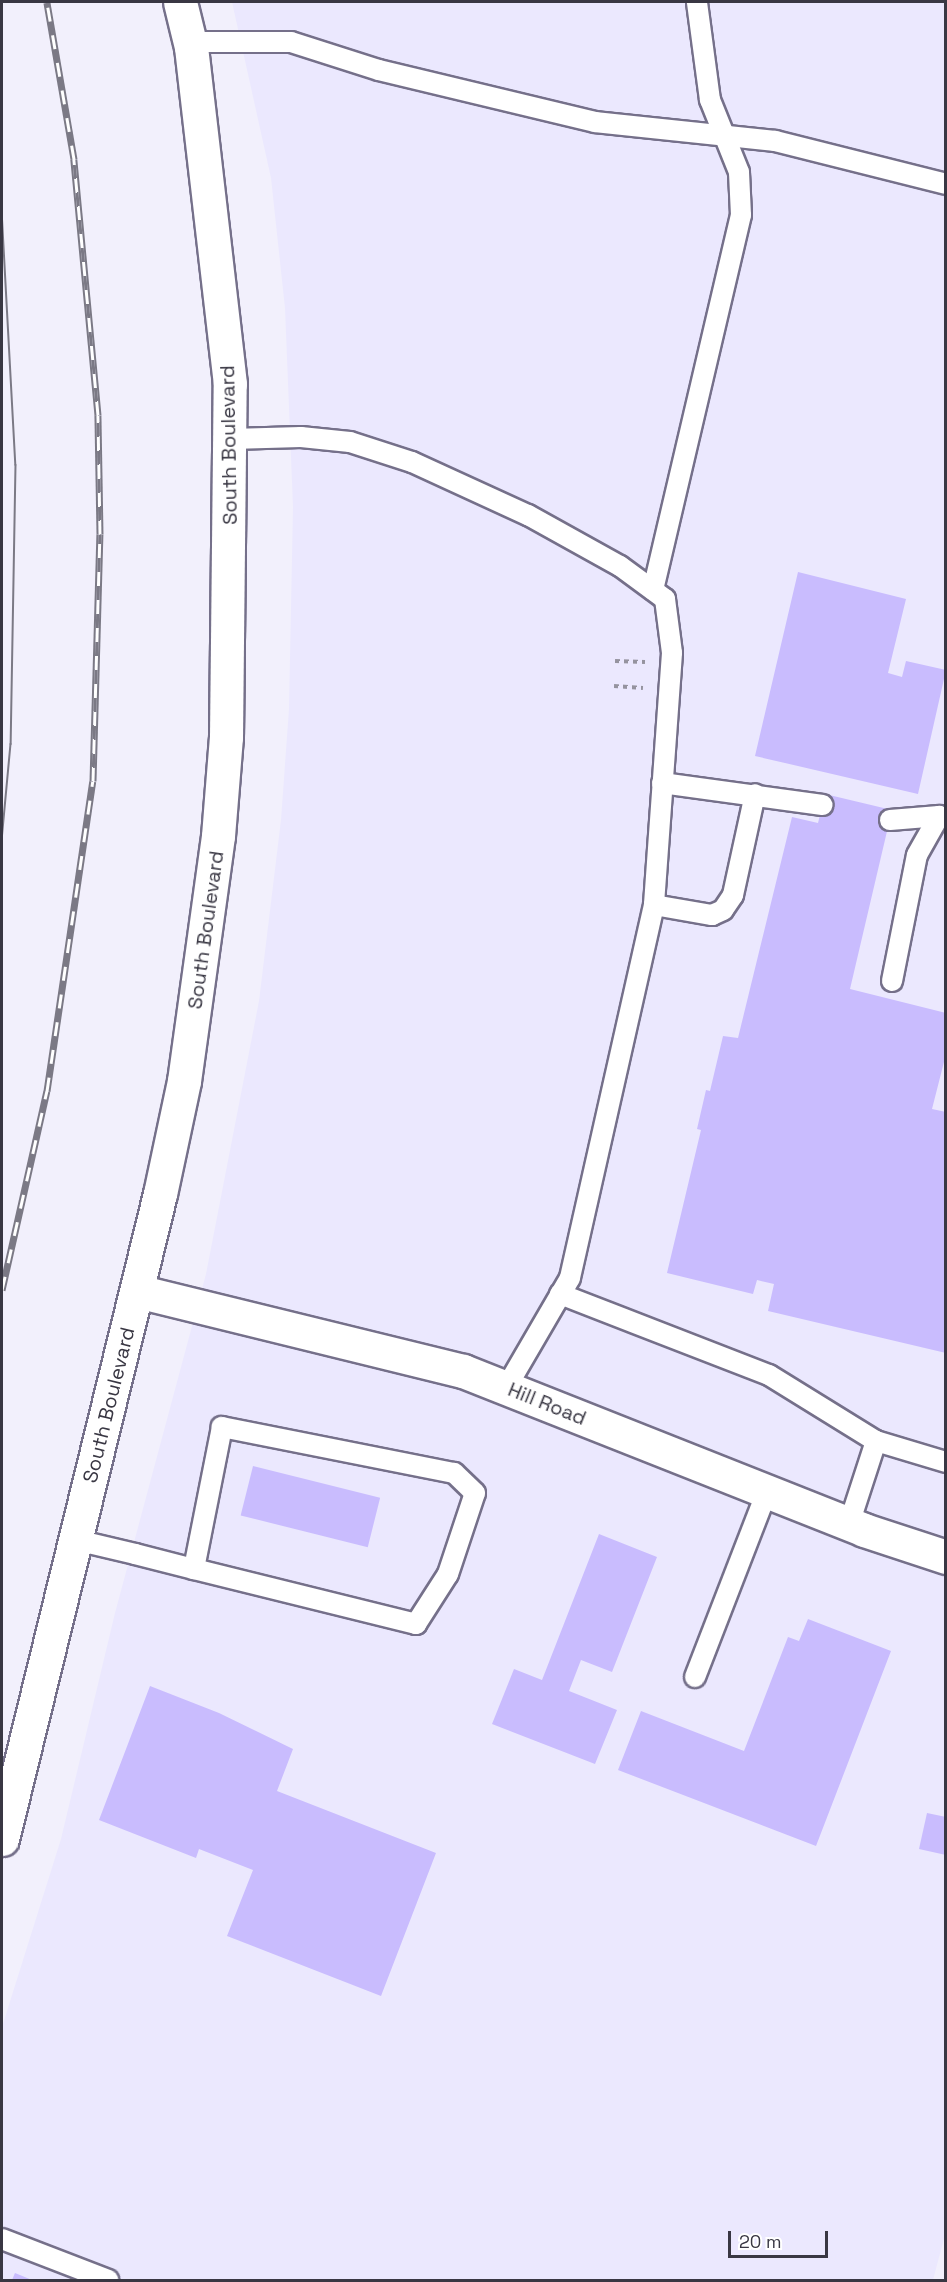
<!DOCTYPE html>
<html>
<head>
<meta charset="utf-8">
<style>
	body { margin:0 }
	#map { position:relative; width:947px; height:2282px; overflow:hidden; background:#f2f0fc; font-family:"Space Grotesk",sans-serif }
	div>[style] { position:absolute }
	[style*='--x'] { left:calc(var(--x)*1px); top:calc(var(--y)*1px); width:calc(var(--w)*1px); rotate:calc(var(--a)*1deg) }
	.built>* { inset:0; background:#ebe8fe }
	.building>* { inset:0; background:#c9bcfe; transform-origin:0 0 }
	.path>* { height:4px; margin-top:-2px; transform-origin:0; background:repeating-linear-gradient(90deg,#95939f 0 4.5px,transparent 0 9px) }
	.roads { filter:drop-shadow(2px 0 #75708a) drop-shadow(-2px 0 #75708a) drop-shadow(0 2px #75708a) drop-shadow(0 -2px #75708a) }
	.lane>* { height:20px; margin:-10px; padding:0 10px; transform-origin:10px; border-radius:10px; background:#fff }
	.street>* { height:33px; margin:-16.5px; padding:0 16.5px; transform-origin:16.5px; border-radius:16.5px; background:#fff }
	.secondary>* { height:33px; margin:-16.5px; padding:0 16.5px; transform-origin:16.5px; border-radius:16.5px; background:#fff }
	.tram>* { height:1.5px; margin:-0.75px; padding:0 0.75px; transform-origin:0.75px; border-radius:0.75px; background:#7b7985 }
	.rail>* { height:7px; margin-top:-3.5px; transform-origin:0; background:repeating-linear-gradient(90deg,#fff 0 14px,#7b7985 0 28px); box-sizing:border-box; border-block:2px solid #7b7985 }
	span { translate:-50% -50%; white-space:nowrap; text-align:center; line-height:1.15; -webkit-text-stroke:5px #fff; paint-order:stroke }
	.street-label { font-size:20px; color:#393743 }
	.frame { position:absolute; inset:0; border:3px solid #393743; pointer-events:none }
	.scale { position:absolute; left:728px; top:2231px; width:100px; height:27px; box-sizing:border-box; border:3px solid #393743; border-top:0; padding-left:8px; font-size:18px; line-height:21px; white-space:nowrap; color:#393743; -webkit-text-stroke:4px #fff; paint-order:stroke }
</style>
</head>
<body>
<div id="map">
	<div class="built">
		<div style="clip-path:polygon(232px 2px,945px 2px,946px 2231px,933px 2280px,2px 2280px,2px 2027px,61px 1839px,115px 1613px,206px 1274px,259px 1001px,281px 820px,289px 709px,293px 507px,285px 308px,271px 178px)"></div>
	</div>
	<div class="building">
		<div style="clip-path:polygon(798px 572px,906px 599px,888px 673px,902px 677px,906px 661px,946px 670px,918px 794px,755px 756px)"></div>
		<div style="clip-path:polygon(825px 794px,892px 810px,850px 989px,946px 1013px,946px 1054px,932px 1109px,946px 1112px,946px 1353px,768px 1311px,774px 1284px,757px 1280px,753px 1294px,667px 1273px,701px 1130px,697px 1129px,706px 1090px,710px 1091px,723px 1036px,738px 1038px,792px 817px,818px 823px)"></div>
		<div style="left:253px;top:1466px;width:131px;height:51px;rotate:14deg"></div>
		<div style="clip-path:polygon(599px 1534px,657px 1557px,612px 1672px,581px 1660px,569px 1691px,617px 1710px,595px 1764px,492px 1724px,514px 1669px,542px 1680px)"></div>
		<div style="clip-path:polygon(808px 1619px,891px 1651px,816px 1846px,618px 1770px,641px 1711px,744px 1751px,788px 1637px,799px 1641px)"></div>
		<div style="clip-path:polygon(150px 1686px,219px 1713px,293px 1749px,277px 1791px,436px 1853px,381px 1996px,227px 1936px,253px 1870px,199px 1849px,196px 1858px,99px 1820px)"></div>
		<div style="clip-path:polygon(927px 1813px,946px 1817px,946px 1855px,919px 1849px)"></div>
		<div style="clip-path:polygon(15px 2273px,32px 2280px,12px 2280px)"></div>
	</div>
	<div class="path">
		<div style="--x:615;--y:661;--w:30;--a:2"></div>
		<div style="--x:614;--y:686;--w:29;--a:4"></div>
	</div>
	<div class="roads">
		<div class="lane">
			<div style="--x:190;--y:42;--w:101;--a:0"></div>
			<div style="--x:291;--y:42;--w:92;--a:17.7"></div>
			<div style="--x:379;--y:70;--w:222;--a:13.5"></div>
			<div style="--x:595;--y:122;--w:181;--a:6"></div>
			<div style="--x:775;--y:141;--w:176;--a:14.1"></div>
			<div style="--x:231;--y:439;--w:70;--a:-1.6"></div>
			<div style="--x:301;--y:437;--w:49;--a:5.8"></div>
			<div style="--x:350;--y:442;--w:65;--a:17.9"></div>
			<div style="--x:412;--y:462;--w:128;--a:24.6"></div>
			<div style="--x:528;--y:515;--w:105;--a:29"></div>
			<div style="--x:620;--y:566;--w:56;--a:36.3"></div>
			<div style="--x:665;--y:599;--w:54;--a:82.6"></div>
			<div style="--x:672;--y:653;--w:253;--a:94.1"></div>
			<div style="--x:654;--y:905;--w:382;--a:102.7"></div>
			<div style="--x:570;--y:1278;--w:127;--a:120.2"></div>
			<div style="--x:653;--y:590;--w:385;--a:-76.8"></div>
			<div style="--x:741;--y:215;--w:43;--a:-92.7"></div>
			<div style="--x:739;--y:172;--w:78;--a:-111.9"></div>
			<div style="--x:710;--y:100;--w:99;--a:-97.6"></div>
			<div style="--x:662;--y:783;--w:162;--a:7.8"></div>
			<div style="--x:890;--y:820;--w:49;--a:-4.7"></div>
			<div style="--x:654;--y:905;--w:59;--a:9.8"></div>
			<div style="--x:712;--y:915;--w:12;--a:-24"></div>
			<div style="--x:723;--y:910;--w:18;--a:-56"></div>
			<div style="--x:733;--y:895;--w:103;--a:-77.7"></div>
			<div style="--x:892;--y:981;--w:128;--a:-78.8"></div>
			<div style="--x:917;--y:855;--w:45;--a:-60.6"></div>
			<div style="--x:560;--y:1294;--w:224;--a:21.2"></div>
			<div style="--x:769;--y:1375;--w:126;--a:31.7"></div>
			<div style="--x:876;--y:1441;--w:87;--a:108"></div>
			<div style="--x:876;--y:1441;--w:73;--a:16.7"></div>
			<div style="--x:76;--y:1540;--w:61;--a:13.3"></div>
			<div style="--x:135;--y:1554;--w:61;--a:14.3"></div>
			<div style="--x:194;--y:1569;--w:229;--a:13.9"></div>
			<div style="--x:416;--y:1624;--w:59;--a:-57.4"></div>
			<div style="--x:448;--y:1574;--w:85;--a:-71.6"></div>
			<div style="--x:475;--y:1493;--w:29;--a:-136"></div>
			<div style="--x:454;--y:1473;--w:237;--a:-168.8"></div>
			<div style="--x:222;--y:1427;--w:145;--a:101.2"></div>
			<div style="--x:695;--y:1677;--w:199;--a:-68.8"></div>
			<div style="--x:2;--y:2239;--w:114;--a:21.1"></div>
		</div>
		<div class="street">
			<div style="--x:137;--y:1291;--w:336;--a:13.8"></div>
			<div style="--x:463;--y:1371;--w:431;--a:21.6"></div>
			<div style="--x:864;--y:1530;--w:86;--a:18.2"></div>
		</div>
		<div class="secondary">
			<div style="--x:2;--y:1839;--w:664;--a:-76.24"></div>
			<div style="--x:160;--y:1194;--w:116;--a:-78"></div>
			<div style="--x:184;--y:1081;--w:247;--a:-82.1"></div>
			<div style="--x:218;--y:836;--w:99;--a:-85.4"></div>
			<div style="--x:226;--y:737;--w:353;--a:-89.4"></div>
			<div style="--x:230;--y:384;--w:339;--a:-96.6"></div>
			<div style="--x:191;--y:47;--w:46;--a:-103.7"></div>
		</div>
	</div>
	<div class="tram">
		<div style="--x:2;--y:210;--w:255;--a:86.9"></div>
		<div style="--x:16;--y:465;--w:279;--a:91"></div>
		<div style="--x:11;--y:744;--w:97;--a:95.3"></div>
	</div>
	<div class="rail">
		<div style="--x:2;--y:1290;--w:204;--a:-77.3"></div>
		<div style="--x:47;--y:1091;--w:313;--a:-81.6"></div>
		<div style="--x:93;--y:781;--w:247;--a:-88.4"></div>
		<div style="--x:100;--y:534;--w:119;--a:-91"></div>
		<div style="--x:98;--y:415;--w:257;--a:-95.4"></div>
		<div style="--x:74;--y:159;--w:159;--a:-99.8"></div>
	</div>
	<div class="street-label">
		<span style="left:229px;top:445px;rotate:-91deg">South Boulevard</span>
		<span style="left:206px;top:930px;rotate:-82deg">South Boulevard</span>
		<span style="left:547px;top:1404px;rotate:22deg">Hill Road</span>
		<span style="left:109px;top:1405px;rotate:-76deg">South Boulevard</span>
	</div>
	<div class="frame"></div>
	<div class="scale">20 m</div>
</div>
</body>
</html>
